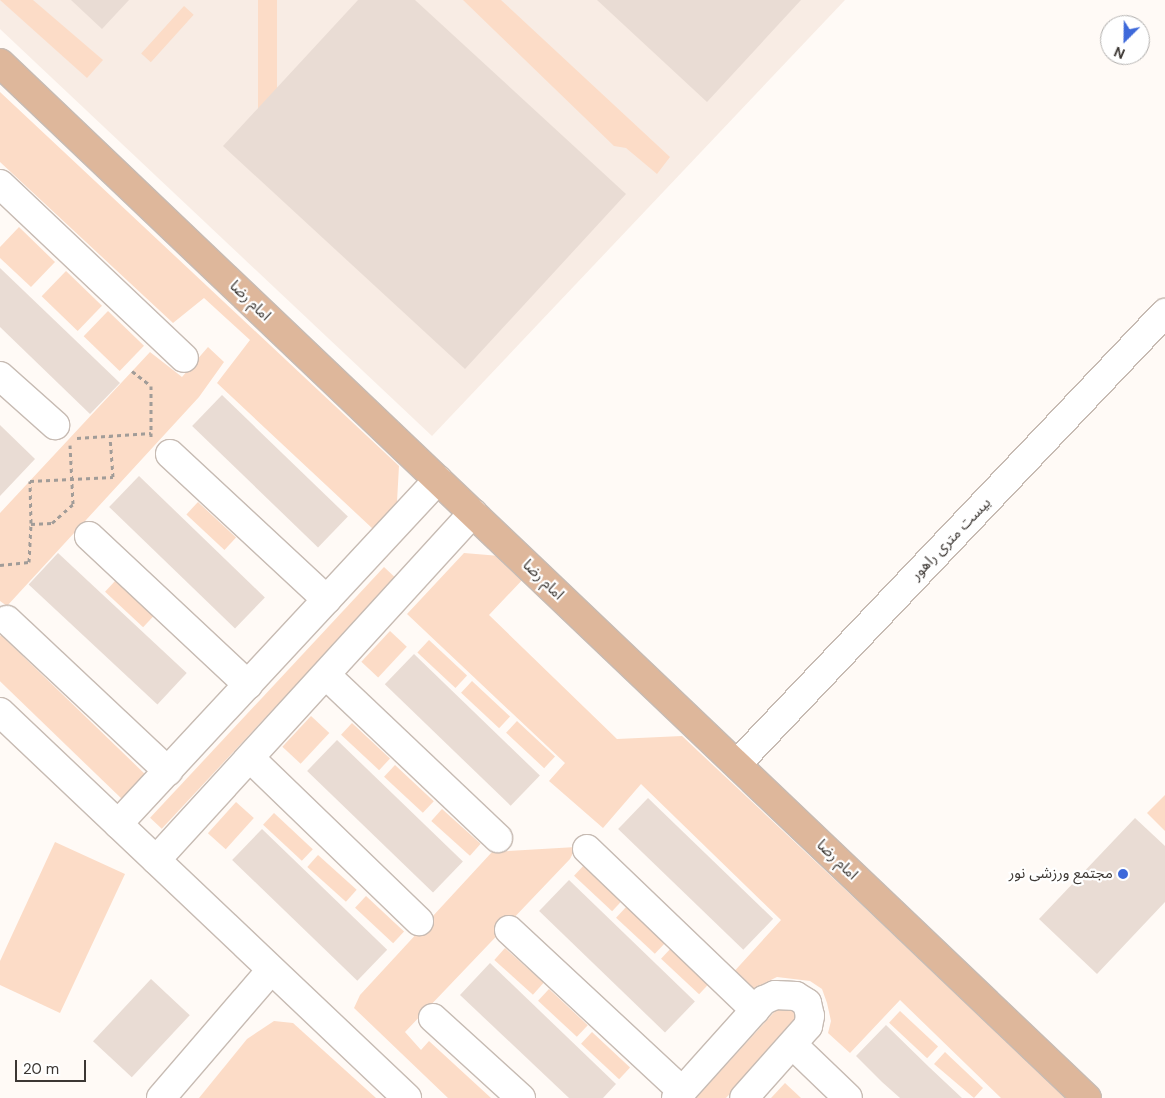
<!DOCTYPE html>
<html>
<head>
<meta charset="utf-8">
<style>
	body { margin:0 }
	#map { position:relative; width:1165px; height:1098px; overflow:hidden; background:#fffaf6; font-family:"DM Sans","Noto Sans Arabic",sans-serif }
	div>[style] { position:absolute }
	[style*='--x'] { left:calc(var(--x)*1px); top:calc(var(--y)*1px); width:calc(var(--w)*1px); rotate:calc(var(--a)*1deg) }
	.built>* { inset:0; background:#f8ece4 }
	.green>* { inset:0; background:#fcdcc7; transform-origin:0 0 }
	.building>* { inset:0; background:#e9dcd4; transform-origin:0 0 }
	.path>* { height:3px; margin-top:-1.5px; transform-origin:0; background:repeating-linear-gradient(90deg,#a19c98 0 4px,transparent 0 8px) }
	.roads { filter:drop-shadow(1px 0 #c7bbb3) drop-shadow(-1px 0 #c7bbb3) drop-shadow(0 1px #c7bbb3) drop-shadow(0 -1px #c7bbb3) }
	.minor>* { height:28px; margin:-14px; padding:0 14px; transform-origin:14px; border-radius:14px; background:#fff }
	.major>* { height:28px; margin:-14px; padding:0 14px; transform-origin:14px; border-radius:14px; background:#deb79b }
	.dots>* { width:14px; height:14px; translate:-50% -50%; box-sizing:border-box; border:2px solid #fff; border-radius:50% }
	span { translate:-50% -50%; white-space:nowrap; text-align:center; line-height:1.15; -webkit-text-stroke:4.5px #fff; paint-order:stroke }
	.street-label { font-size:15px; color:#3c3733 }
	.poi-label { font-size:15px; color:#3c3733 }
	.right { translate:-100% -50%; text-align:right }
	.north { position:absolute; left:1100px; top:15px; width:50px; height:50px; box-sizing:border-box; background:#fff; border:1px solid #b1afad; border-radius:50%; rotate:203deg; font-size:14px; font-weight:700; line-height:20px; text-align:center; color:#3c3733 }
	.north::after { content:''; display:block; margin:auto; width:18px; height:22px; background:#3e69da; clip-path:polygon(50% 0,100% 100%,50% 72%,0 100%) }
	.scale { position:absolute; left:15px; top:1060px; width:71px; height:22px; box-sizing:border-box; border:2px solid #3c3733; border-top:0; padding-left:6px; font-size:15px; line-height:18px; white-space:nowrap; color:#3c3733; -webkit-text-stroke:4px #fff; paint-order:stroke }
</style>
</head>
<body>
<div id="map">
	<div class="built">
		<div style="clip-path:polygon(0 0,845px 0,432px 436px,0 29px)"></div>
	</div>
	<div class="green">
		<div style="clip-path:polygon(0 0,33px 0,103px 60px,87px 78px)"></div>
		<div style="left:258px;top:0;width:19px;height:125px"></div>
		<div style="clip-path:polygon(463px 0,501px 0,670px 157px,657px 174px,626px 148px,614px 146px)"></div>
		<div style="left:184px;top:6px;width:13px;height:64px;rotate:42deg"></div>
		<div style="clip-path:polygon(0 92px,399px 466px,397px 502px,373px 529px,217px 383px,250px 340px,204px 298px,173px 323px,0 162px)"></div>
		<div style="clip-path:polygon(19px 227px,55px 262px,31px 287px,0 258px,0 247px)"></div>
		<div style="left:66px;top:271px;width:50px;height:35px;rotate:44deg"></div>
		<div style="left:108px;top:311px;width:50px;height:35px;rotate:44deg"></div>
		<div style="clip-path:polygon(208px 347px,224px 362px,199px 397px,7px 606px,0 601px,0 513px,150px 352px,182px 377px)"></div>
		<div style="left:198px;top:502px;width:52px;height:17px;rotate:43deg"></div>
		<div style="clip-path:polygon(464px 553px,500px 556px,525px 577px,489px 615px,617px 739px,682px 736px,1067px 1098px,1001px 1098px,900px 1000px,850px 1053px,828px 1033px,831px 1021px,827px 1003px,822px 989px,810px 981px,777px 977px,746px 992px,730px 976px,781px 920px,641px 784px,603px 828px,549px 781px,565px 763px,407px 614px)"></div>
		<div style="left:384px;top:567px;width:16px;height:343px;rotate:43deg"></div>
		<div style="left:116px;top:580px;width:52px;height:16px;rotate:43deg"></div>
		<div style="left:390px;top:631px;width:23px;height:42px;rotate:43deg"></div>
		<div style="left:1px;top:635px;width:205px;height:34px;rotate:44deg"></div>
		<div style="left:429px;top:640px;width:52px;height:17px;rotate:43deg"></div>
		<div style="left:472px;top:681px;width:52px;height:16px;rotate:43deg"></div>
		<div style="left:311px;top:716px;width:25px;height:42px;rotate:43deg"></div>
		<div style="left:517px;top:721px;width:52px;height:16px;rotate:43deg"></div>
		<div style="left:352px;top:723px;width:52px;height:16px;rotate:43deg"></div>
		<div style="left:395px;top:765px;width:53px;height:16px;rotate:43deg"></div>
		<div style="clip-path:polygon(1165px 795px,1165px 831px,1147px 813px)"></div>
		<div style="left:236px;top:802px;width:24px;height:42px;rotate:42deg"></div>
		<div style="left:442px;top:809px;width:52px;height:16px;rotate:42deg"></div>
		<div style="left:274px;top:813px;width:53px;height:16px;rotate:43deg"></div>
		<div style="clip-path:polygon(55px 842px,125px 874px,60px 1013px,0 985px,0 961px)"></div>
		<div style="clip-path:polygon(576px 847px,570px 859px,405px 1032px,421px 1050px,429px 1041px,491px 1098px,448px 1098px,354px 1008px,360px 995px,492px 852px)"></div>
		<div style="left:318px;top:855px;width:52px;height:16px;rotate:42deg"></div>
		<div style="left:585px;top:864px;width:52px;height:16px;rotate:43deg"></div>
		<div style="left:366px;top:896px;width:52px;height:16px;rotate:43deg"></div>
		<div style="left:627px;top:906px;width:53px;height:16px;rotate:43deg"></div>
		<div style="left:672px;top:947px;width:52px;height:16px;rotate:43deg"></div>
		<div style="left:505px;top:948px;width:52px;height:16px;rotate:42deg"></div>
		<div style="left:549px;top:989px;width:53px;height:16px;rotate:43deg"></div>
		<div style="clip-path:polygon(791px 1007px,798px 1021px,726px 1098px,696px 1098px,777px 1009px)"></div>
		<div style="left:900px;top:1011px;width:52px;height:16px;rotate:43deg"></div>
		<div style="clip-path:polygon(274px 1021px,293px 1023px,376px 1098px,199px 1098px,247px 1039px)"></div>
		<div style="left:592px;top:1032px;width:52px;height:16px;rotate:43deg"></div>
		<div style="clip-path:polygon(945px 1052px,983px 1088px,974px 1098px,934px 1064px)"></div>
		<div style="clip-path:polygon(785px 1083px,801px 1098px,771px 1098px)"></div>
	</div>
	<div class="building">
		<div style="clip-path:polygon(71px 0,129px 0,102px 29px)"></div>
		<div style="clip-path:polygon(358px 0,415px 0,626px 194px,465px 369px,223px 146px)"></div>
		<div style="clip-path:polygon(597px 0,801px 0,707px 102px)"></div>
		<div style="clip-path:polygon(0 268px,120px 383px,90px 414px,0 327px)"></div>
		<div style="left:222px;top:395px;width:175px;height:43px;rotate:44deg"></div>
		<div style="clip-path:polygon(0 425px,35px 459px,0 496px)"></div>
		<div style="left:139px;top:476px;width:175px;height:43px;rotate:44deg"></div>
		<div style="left:58px;top:553px;width:176px;height:43px;rotate:43deg"></div>
		<div style="left:414px;top:654px;width:175px;height:42px;rotate:44deg"></div>
		<div style="left:337px;top:740px;width:175px;height:43px;rotate:44deg"></div>
		<div style="left:648px;top:798px;width:174px;height:43px;rotate:44deg"></div>
		<div style="clip-path:polygon(1135px 818px,1165px 846px,1165px 902px,1097px 974px,1039px 919px)"></div>
		<div style="left:262px;top:829px;width:174px;height:43px;rotate:44deg"></div>
		<div style="left:569px;top:880px;width:175px;height:43px;rotate:44deg"></div>
		<div style="clip-path:polygon(490px 963px,616px 1084px,603px 1098px,569px 1098px,460px 995px)"></div>
		<div style="left:151px;top:979px;width:53px;height:85px;rotate:43deg"></div>
		<div style="clip-path:polygon(886px 1025px,929px 1067px,962px 1098px,900px 1098px,882px 1082px,856px 1056px)"></div>
	</div>
	<div class="path">
		<div style="--x:132;--y:371;--w:24;--a:38"></div>
		<div style="--x:151;--y:386;--w:47;--a:90"></div>
		<div style="--x:77;--y:438;--w:74;--a:-3.9"></div>
		<div style="--x:151;--y:433;--w:4;--a:90"></div>
		<div style="--x:31;--y:523;--w:42;--a:-91.4"></div>
		<div style="--x:30;--y:481;--w:83;--a:-2.8"></div>
		<div style="--x:113;--y:477;--w:41;--a:-94.2"></div>
		<div style="--x:0;--y:565;--w:29;--a:-6"></div>
		<div style="--x:29;--y:562;--w:38;--a:-87"></div>
		<div style="--x:31;--y:524;--w:21;--a:-3"></div>
		<div style="--x:52;--y:523;--w:28;--a:-42"></div>
		<div style="--x:73;--y:504;--w:59;--a:-92.9"></div>
	</div>
	<div class="roads">
		<div class="minor">
			<div style="--x:0;--y:184;--w:253;--a:43.4"></div>
			<div style="--x:0;--y:376;--w:74;--a:41.7"></div>
			<div style="--x:170;--y:454;--w:214;--a:42.9"></div>
			<div style="--x:89;--y:536;--w:218;--a:43.1"></div>
			<div style="--x:7;--y:620;--w:221;--a:43.2"></div>
			<div style="--x:326;--y:675;--w:237;--a:43.5"></div>
			<div style="--x:0;--y:712;--w:561;--a:43.48"></div>
			<div style="--x:250;--y:758;--w:235;--a:44"></div>
			<div style="--x:737;--y:764;--w:622;--a:-46.5"></div>
			<div style="--x:118;--y:824;--w:470;--a:-47.1"></div>
			<div style="--x:587;--y:849;--w:233;--a:43.8"></div>
			<div style="--x:156;--y:860;--w:470;--a:-47.6"></div>
			<div style="--x:509;--y:930;--w:236;--a:42.9"></div>
			<div style="--x:433;--y:1018;--w:119;--a:42.3"></div>
			<div style="--x:793;--y:1045;--w:76;--a:43.9"></div>
			<div style="--x:161;--y:1098;--w:169;--a:-49.3"></div>
			<div style="--x:676;--y:1098;--w:132;--a:-48.1"></div>
			<div style="--x:764;--y:1000;--w:12;--a:-24"></div>
			<div style="--x:775;--y:995;--w:21;--a:3"></div>
			<div style="--x:796;--y:996;--w:13;--a:32"></div>
			<div style="--x:807;--y:1003;--w:13;--a:77"></div>
			<div style="--x:810;--y:1016;--w:10;--a:101"></div>
			<div style="--x:808;--y:1026;--w:96;--a:131.6"></div>
		</div>
		<div class="major">
			<div style="--x:0;--y:63;--w:1501;--a:43.6"></div>
		</div>
	</div>
	<div class="dots">
		<div style="left:1123px;top:874px;background:#3e69da"></div>
	</div>
	<div class="street-label">
		<span style="left:250px;top:301px;rotate:44deg">امام رضا</span>
		<span style="left:951px;top:539px;rotate:-46deg">بیست متری راهور</span>
		<span style="left:543px;top:580px;rotate:44deg">امام رضا</span>
		<span style="left:837px;top:860px;rotate:44deg">امام رضا</span>
	</div>
	<div class="poi-label">
		<span class="right" style="left:1113px;top:874px">مجتمع ورزشی نور</span>
	</div>
	<div class="north">N</div>
	<div class="scale">20 m</div>
</div>
</body>
</html>
